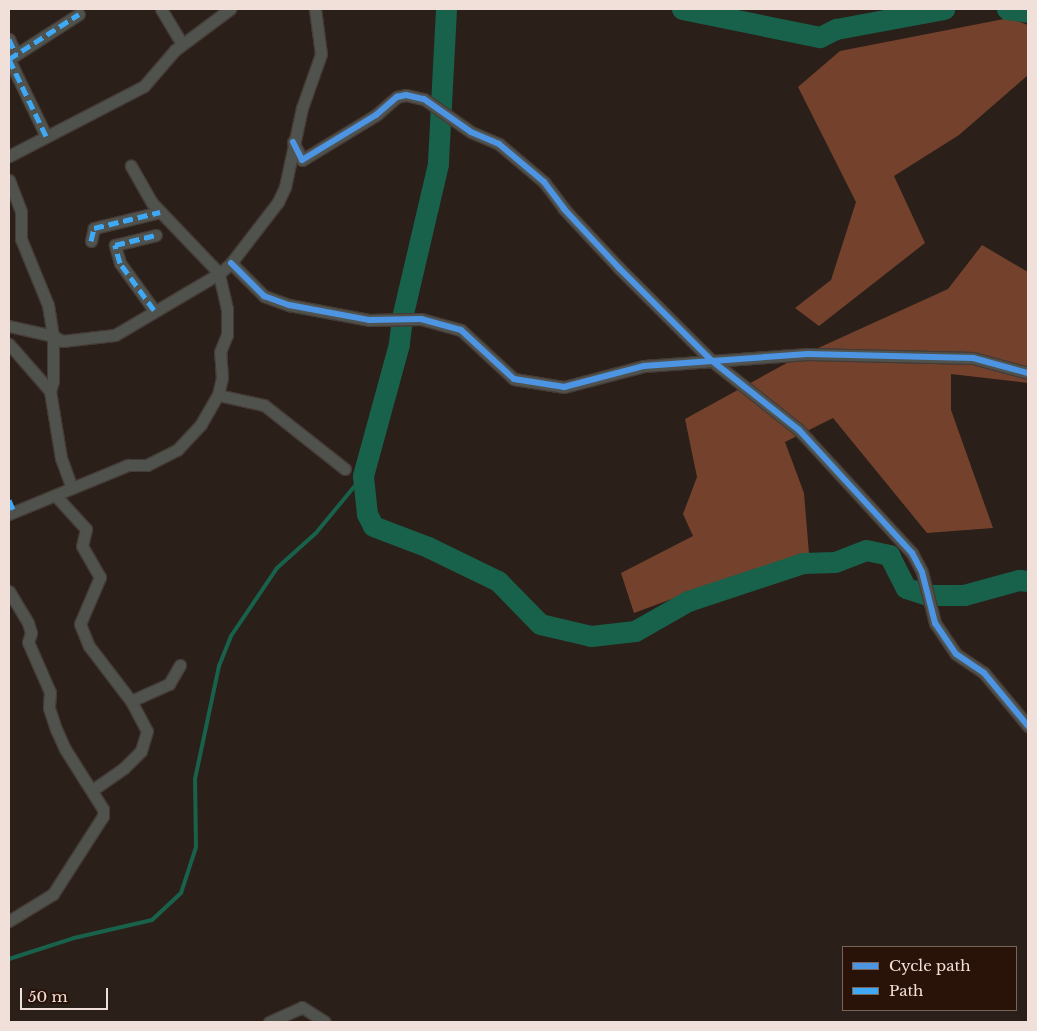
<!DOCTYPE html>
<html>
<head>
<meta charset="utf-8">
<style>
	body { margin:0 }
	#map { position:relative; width:1037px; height:1031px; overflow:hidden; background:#2b1f19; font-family:"Libre Baskerville",serif }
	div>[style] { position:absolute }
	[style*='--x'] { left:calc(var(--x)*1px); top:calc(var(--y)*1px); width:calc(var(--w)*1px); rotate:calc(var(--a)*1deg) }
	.forest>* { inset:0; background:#74422c }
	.stream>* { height:4px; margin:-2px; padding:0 2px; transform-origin:2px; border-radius:2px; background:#18614b }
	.river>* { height:21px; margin:-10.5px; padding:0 10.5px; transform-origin:10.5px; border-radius:10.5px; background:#18614b }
	.roads { filter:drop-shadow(1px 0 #453b36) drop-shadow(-1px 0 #453b36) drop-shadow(0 1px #453b36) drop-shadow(0 -1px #453b36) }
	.minor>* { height:11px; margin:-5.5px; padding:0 5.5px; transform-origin:5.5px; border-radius:5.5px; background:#50524e }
	.quiet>* { height:5px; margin-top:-2.5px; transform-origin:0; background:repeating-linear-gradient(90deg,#3fa9f5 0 10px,transparent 0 15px) }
	.cycleway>* { height:6px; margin:-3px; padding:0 3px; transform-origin:3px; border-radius:3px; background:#4d94e3 }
	span { translate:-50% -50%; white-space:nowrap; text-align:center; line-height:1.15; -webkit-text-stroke:5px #291208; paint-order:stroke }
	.frame { position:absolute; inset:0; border:10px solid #f1e0d9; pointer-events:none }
	.legend { position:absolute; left:842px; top:946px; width:175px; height:65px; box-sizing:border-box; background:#291208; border:1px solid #79645c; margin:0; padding:6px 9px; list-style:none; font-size:15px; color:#f1e0d9 }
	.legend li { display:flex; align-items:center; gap:10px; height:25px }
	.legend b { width:25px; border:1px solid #79645c }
	.scale { position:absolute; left:20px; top:988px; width:88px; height:22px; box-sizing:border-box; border:2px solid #f1e0d9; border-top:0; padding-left:6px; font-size:15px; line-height:18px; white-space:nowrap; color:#f1e0d9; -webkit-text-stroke:4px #291208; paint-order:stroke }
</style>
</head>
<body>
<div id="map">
	<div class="forest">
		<div style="clip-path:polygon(1009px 18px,1028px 25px,1028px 75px,959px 135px,894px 176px,925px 243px,819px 326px,795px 308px,831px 280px,856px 202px,798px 87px,840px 51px)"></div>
		<div style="clip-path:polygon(982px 245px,1028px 272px,1028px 383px,951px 374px,951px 410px,993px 528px,927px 533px,833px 418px,785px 442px,804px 493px,809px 554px,731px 577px,634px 613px,621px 573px,693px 536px,683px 514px,697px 477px,685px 419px,794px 359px,948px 289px)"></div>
	</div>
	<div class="stream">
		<div style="--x:9;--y:959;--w:68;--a:-17.9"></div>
		<div style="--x:74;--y:938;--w:80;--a:-13"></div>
		<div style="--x:152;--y:920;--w:40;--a:-43"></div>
		<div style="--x:181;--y:893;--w:48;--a:-71.9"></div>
		<div style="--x:196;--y:847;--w:68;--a:-90.8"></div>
		<div style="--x:195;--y:779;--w:116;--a:-78"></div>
		<div style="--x:219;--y:666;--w:32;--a:-68"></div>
		<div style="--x:231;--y:636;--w:82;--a:-55.9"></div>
		<div style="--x:277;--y:568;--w:52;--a:-41.9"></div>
		<div style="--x:316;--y:533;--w:74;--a:-50.5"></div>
	</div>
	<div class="river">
		<div style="--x:446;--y:9;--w:155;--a:93"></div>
		<div style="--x:438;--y:164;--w:158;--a:103.2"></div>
		<div style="--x:402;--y:318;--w:26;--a:97"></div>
		<div style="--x:399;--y:344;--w:137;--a:105.3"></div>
		<div style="--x:363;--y:476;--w:38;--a:84"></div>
		<div style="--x:367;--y:514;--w:13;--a:63"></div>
		<div style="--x:373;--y:526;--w:59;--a:20.9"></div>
		<div style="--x:428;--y:547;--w:78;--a:25.9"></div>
		<div style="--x:498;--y:581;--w:60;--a:45.7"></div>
		<div style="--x:540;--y:624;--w:52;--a:13.2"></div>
		<div style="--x:591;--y:636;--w:44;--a:-6.5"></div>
		<div style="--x:635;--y:631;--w:61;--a:-29.5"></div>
		<div style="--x:688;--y:601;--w:121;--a:-18.3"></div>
		<div style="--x:803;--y:563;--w:32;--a:-2"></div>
		<div style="--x:835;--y:562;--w:33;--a:-21"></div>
		<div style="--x:866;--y:550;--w:24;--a:12"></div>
		<div style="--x:889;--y:555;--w:37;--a:63"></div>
		<div style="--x:906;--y:588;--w:22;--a:18"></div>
		<div style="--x:927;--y:595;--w:37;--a:0"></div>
		<div style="--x:964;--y:595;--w:57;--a:-15.3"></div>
		<div style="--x:1019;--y:580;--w:9;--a:6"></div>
		<div style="--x:682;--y:9;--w:141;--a:11.5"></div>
		<div style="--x:820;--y:37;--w:18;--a:-27"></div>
		<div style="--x:836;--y:29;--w:110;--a:-10.5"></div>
		<div style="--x:1007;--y:9;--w:21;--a:8"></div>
	</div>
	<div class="roads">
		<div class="minor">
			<div style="--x:161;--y:9;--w:41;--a:59"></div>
			<div style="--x:9;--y:39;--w:17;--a:66"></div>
			<div style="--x:46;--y:136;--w:85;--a:-115.7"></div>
			<div style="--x:9;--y:59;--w:83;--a:-32.7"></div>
			<div style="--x:293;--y:142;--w:20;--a:63"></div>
			<div style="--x:302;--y:160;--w:87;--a:-31.3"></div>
			<div style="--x:376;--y:115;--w:28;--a:-41"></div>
			<div style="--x:397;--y:97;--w:9;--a:-13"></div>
			<div style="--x:406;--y:95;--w:18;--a:13"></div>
			<div style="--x:424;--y:99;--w:57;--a:35.1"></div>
			<div style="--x:471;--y:132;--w:30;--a:23"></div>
			<div style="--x:499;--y:144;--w:59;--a:40.2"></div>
			<div style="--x:544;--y:182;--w:34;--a:53"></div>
			<div style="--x:564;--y:209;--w:81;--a:47"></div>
			<div style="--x:619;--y:268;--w:130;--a:45"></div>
			<div style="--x:711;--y:360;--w:112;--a:38.5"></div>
			<div style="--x:799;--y:430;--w:167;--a:47.4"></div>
			<div style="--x:912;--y:553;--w:21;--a:62"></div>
			<div style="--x:922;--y:572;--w:53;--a:75.7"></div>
			<div style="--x:935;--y:623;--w:37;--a:56"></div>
			<div style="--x:956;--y:654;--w:34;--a:34"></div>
			<div style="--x:984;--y:673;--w:69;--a:50.3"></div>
			<div style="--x:9;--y:156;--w:152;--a:-27.4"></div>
			<div style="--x:144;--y:86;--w:48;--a:-49.3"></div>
			<div style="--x:175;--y:50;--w:69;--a:-36.7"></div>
			<div style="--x:9;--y:180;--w:34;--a:69"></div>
			<div style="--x:21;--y:212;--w:27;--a:90"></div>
			<div style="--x:21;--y:239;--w:71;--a:67.8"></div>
			<div style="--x:48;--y:305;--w:31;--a:81"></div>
			<div style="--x:53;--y:336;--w:45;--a:90"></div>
			<div style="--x:53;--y:381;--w:10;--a:107"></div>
			<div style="--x:91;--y:241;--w:13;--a:-77"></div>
			<div style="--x:94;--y:228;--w:68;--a:-13.6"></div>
			<div style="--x:231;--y:263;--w:47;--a:45"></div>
			<div style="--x:264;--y:296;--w:27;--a:20"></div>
			<div style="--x:289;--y:305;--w:81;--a:10.6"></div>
			<div style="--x:369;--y:320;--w:52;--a:-1.1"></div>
			<div style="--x:421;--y:319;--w:41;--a:15.4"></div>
			<div style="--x:461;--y:330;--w:72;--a:42.8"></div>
			<div style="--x:514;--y:379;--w:51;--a:9.1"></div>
			<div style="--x:564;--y:387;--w:83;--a:-14.7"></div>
			<div style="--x:644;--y:366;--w:164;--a:-4.2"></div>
			<div style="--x:808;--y:354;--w:165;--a:1.4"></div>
			<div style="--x:973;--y:358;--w:57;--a:15.3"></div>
			<div style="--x:154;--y:310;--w:58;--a:-125.9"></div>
			<div style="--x:120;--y:263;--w:19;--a:-106"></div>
			<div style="--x:115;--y:245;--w:42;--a:-13.7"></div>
			<div style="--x:9;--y:326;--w:45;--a:12.8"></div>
			<div style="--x:53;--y:336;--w:10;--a:29"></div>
			<div style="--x:62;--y:341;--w:53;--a:-6.5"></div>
			<div style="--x:115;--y:335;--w:122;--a:-30.6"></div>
			<div style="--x:220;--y:273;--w:15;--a:-42"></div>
			<div style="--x:231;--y:263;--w:77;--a:-52.4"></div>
			<div style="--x:278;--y:202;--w:17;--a:-65"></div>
			<div style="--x:285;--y:187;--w:81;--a:-77.9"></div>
			<div style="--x:302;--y:108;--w:57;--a:-70.6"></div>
			<div style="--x:321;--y:54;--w:45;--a:-97.6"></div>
			<div style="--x:9;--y:344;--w:62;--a:48.9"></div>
			<div style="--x:50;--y:391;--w:68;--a:80.7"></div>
			<div style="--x:61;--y:458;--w:32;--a:70"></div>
			<div style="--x:218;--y:395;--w:47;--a:12.3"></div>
			<div style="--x:264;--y:405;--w:103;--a:38.3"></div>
			<div style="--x:55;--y:495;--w:46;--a:47.6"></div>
			<div style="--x:86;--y:529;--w:17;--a:103"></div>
			<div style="--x:82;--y:546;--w:36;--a:60"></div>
			<div style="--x:100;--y:577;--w:51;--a:113.1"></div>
			<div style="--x:80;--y:624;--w:24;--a:68"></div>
			<div style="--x:89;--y:646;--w:69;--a:52.6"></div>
			<div style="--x:131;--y:701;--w:34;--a:62"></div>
			<div style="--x:147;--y:731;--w:21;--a:107"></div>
			<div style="--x:141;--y:751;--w:24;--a:135"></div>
			<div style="--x:124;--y:768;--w:39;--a:145"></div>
			<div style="--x:9;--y:514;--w:129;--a:-22.4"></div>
			<div style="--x:128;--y:465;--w:19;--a:0"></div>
			<div style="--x:147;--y:465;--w:34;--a:-27"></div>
			<div style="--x:177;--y:450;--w:35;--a:-47"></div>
			<div style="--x:201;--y:424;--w:34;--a:-60"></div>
			<div style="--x:218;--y:395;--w:17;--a:-77"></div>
			<div style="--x:222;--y:378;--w:26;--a:-94"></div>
			<div style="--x:220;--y:352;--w:18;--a:-68"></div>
			<div style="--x:227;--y:335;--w:26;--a:-90"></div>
			<div style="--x:227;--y:309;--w:37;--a:-103"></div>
			<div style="--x:219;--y:273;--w:97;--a:-133.7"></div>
			<div style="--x:152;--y:203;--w:43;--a:-119.6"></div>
			<div style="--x:9;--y:591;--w:37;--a:59"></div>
			<div style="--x:28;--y:623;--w:10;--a:73"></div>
			<div style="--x:31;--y:633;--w:9;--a:108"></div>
			<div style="--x:28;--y:642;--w:55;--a:66.3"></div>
			<div style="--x:50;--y:692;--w:16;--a:94"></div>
			<div style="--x:49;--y:708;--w:22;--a:72"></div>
			<div style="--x:56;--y:729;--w:22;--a:66"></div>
			<div style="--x:65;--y:749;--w:71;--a:57.7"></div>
			<div style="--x:103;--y:809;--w:7;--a:90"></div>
			<div style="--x:103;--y:816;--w:93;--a:122.7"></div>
			<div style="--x:53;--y:894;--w:52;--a:148.5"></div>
			<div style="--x:131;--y:701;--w:42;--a:-24.1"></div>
			<div style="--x:169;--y:684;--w:22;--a:-60"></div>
			<div style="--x:269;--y:1022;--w:36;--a:-24"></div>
			<div style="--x:302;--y:1007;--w:27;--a:33"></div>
		</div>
	</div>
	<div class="quiet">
		<div style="--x:9;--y:39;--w:17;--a:66"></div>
		<div style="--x:46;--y:136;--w:85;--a:-115.7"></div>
		<div style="--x:9;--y:59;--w:83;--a:-32.7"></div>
		<div style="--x:91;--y:241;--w:13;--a:-77"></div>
		<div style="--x:94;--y:228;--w:68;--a:-13.6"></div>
		<div style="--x:154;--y:310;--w:58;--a:-125.9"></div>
		<div style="--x:120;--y:263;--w:19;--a:-106"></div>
		<div style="--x:115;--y:245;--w:42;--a:-13.7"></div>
		<div style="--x:9;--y:500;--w:13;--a:67"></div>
	</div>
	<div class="cycleway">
		<div style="--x:293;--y:142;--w:20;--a:63"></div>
		<div style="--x:302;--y:160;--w:87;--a:-31.3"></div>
		<div style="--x:376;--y:115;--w:28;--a:-41"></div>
		<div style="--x:397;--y:97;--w:9;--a:-13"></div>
		<div style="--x:406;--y:95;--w:18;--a:13"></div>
		<div style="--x:424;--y:99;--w:57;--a:35.1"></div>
		<div style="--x:471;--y:132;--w:30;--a:23"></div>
		<div style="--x:499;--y:144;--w:59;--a:40.2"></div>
		<div style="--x:544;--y:182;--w:34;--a:53"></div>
		<div style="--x:564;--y:209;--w:81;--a:47"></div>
		<div style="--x:619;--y:268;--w:130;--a:45"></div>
		<div style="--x:711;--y:360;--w:112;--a:38.5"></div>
		<div style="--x:799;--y:430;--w:167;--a:47.4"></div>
		<div style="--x:912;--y:553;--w:21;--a:62"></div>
		<div style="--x:922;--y:572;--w:53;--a:75.7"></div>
		<div style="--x:935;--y:623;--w:37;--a:56"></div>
		<div style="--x:956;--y:654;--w:34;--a:34"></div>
		<div style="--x:984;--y:673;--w:69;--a:50.3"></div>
		<div style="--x:231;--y:263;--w:47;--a:45"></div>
		<div style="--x:264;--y:296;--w:27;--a:20"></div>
		<div style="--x:289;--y:305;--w:81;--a:10.6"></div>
		<div style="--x:369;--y:320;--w:52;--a:-1.1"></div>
		<div style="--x:421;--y:319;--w:41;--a:15.4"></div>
		<div style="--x:461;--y:330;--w:72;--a:42.8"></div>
		<div style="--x:514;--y:379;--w:51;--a:9.1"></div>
		<div style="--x:564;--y:387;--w:83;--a:-14.7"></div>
		<div style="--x:644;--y:366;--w:164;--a:-4.2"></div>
		<div style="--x:808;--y:354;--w:165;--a:1.4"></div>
		<div style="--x:973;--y:358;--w:57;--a:15.3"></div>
	</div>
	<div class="frame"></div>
	<ul class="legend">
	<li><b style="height:6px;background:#4d94e3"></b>Cycle path</li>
	<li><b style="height:6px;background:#3fa9f5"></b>Path</li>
	</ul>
	<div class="scale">50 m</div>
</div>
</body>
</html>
